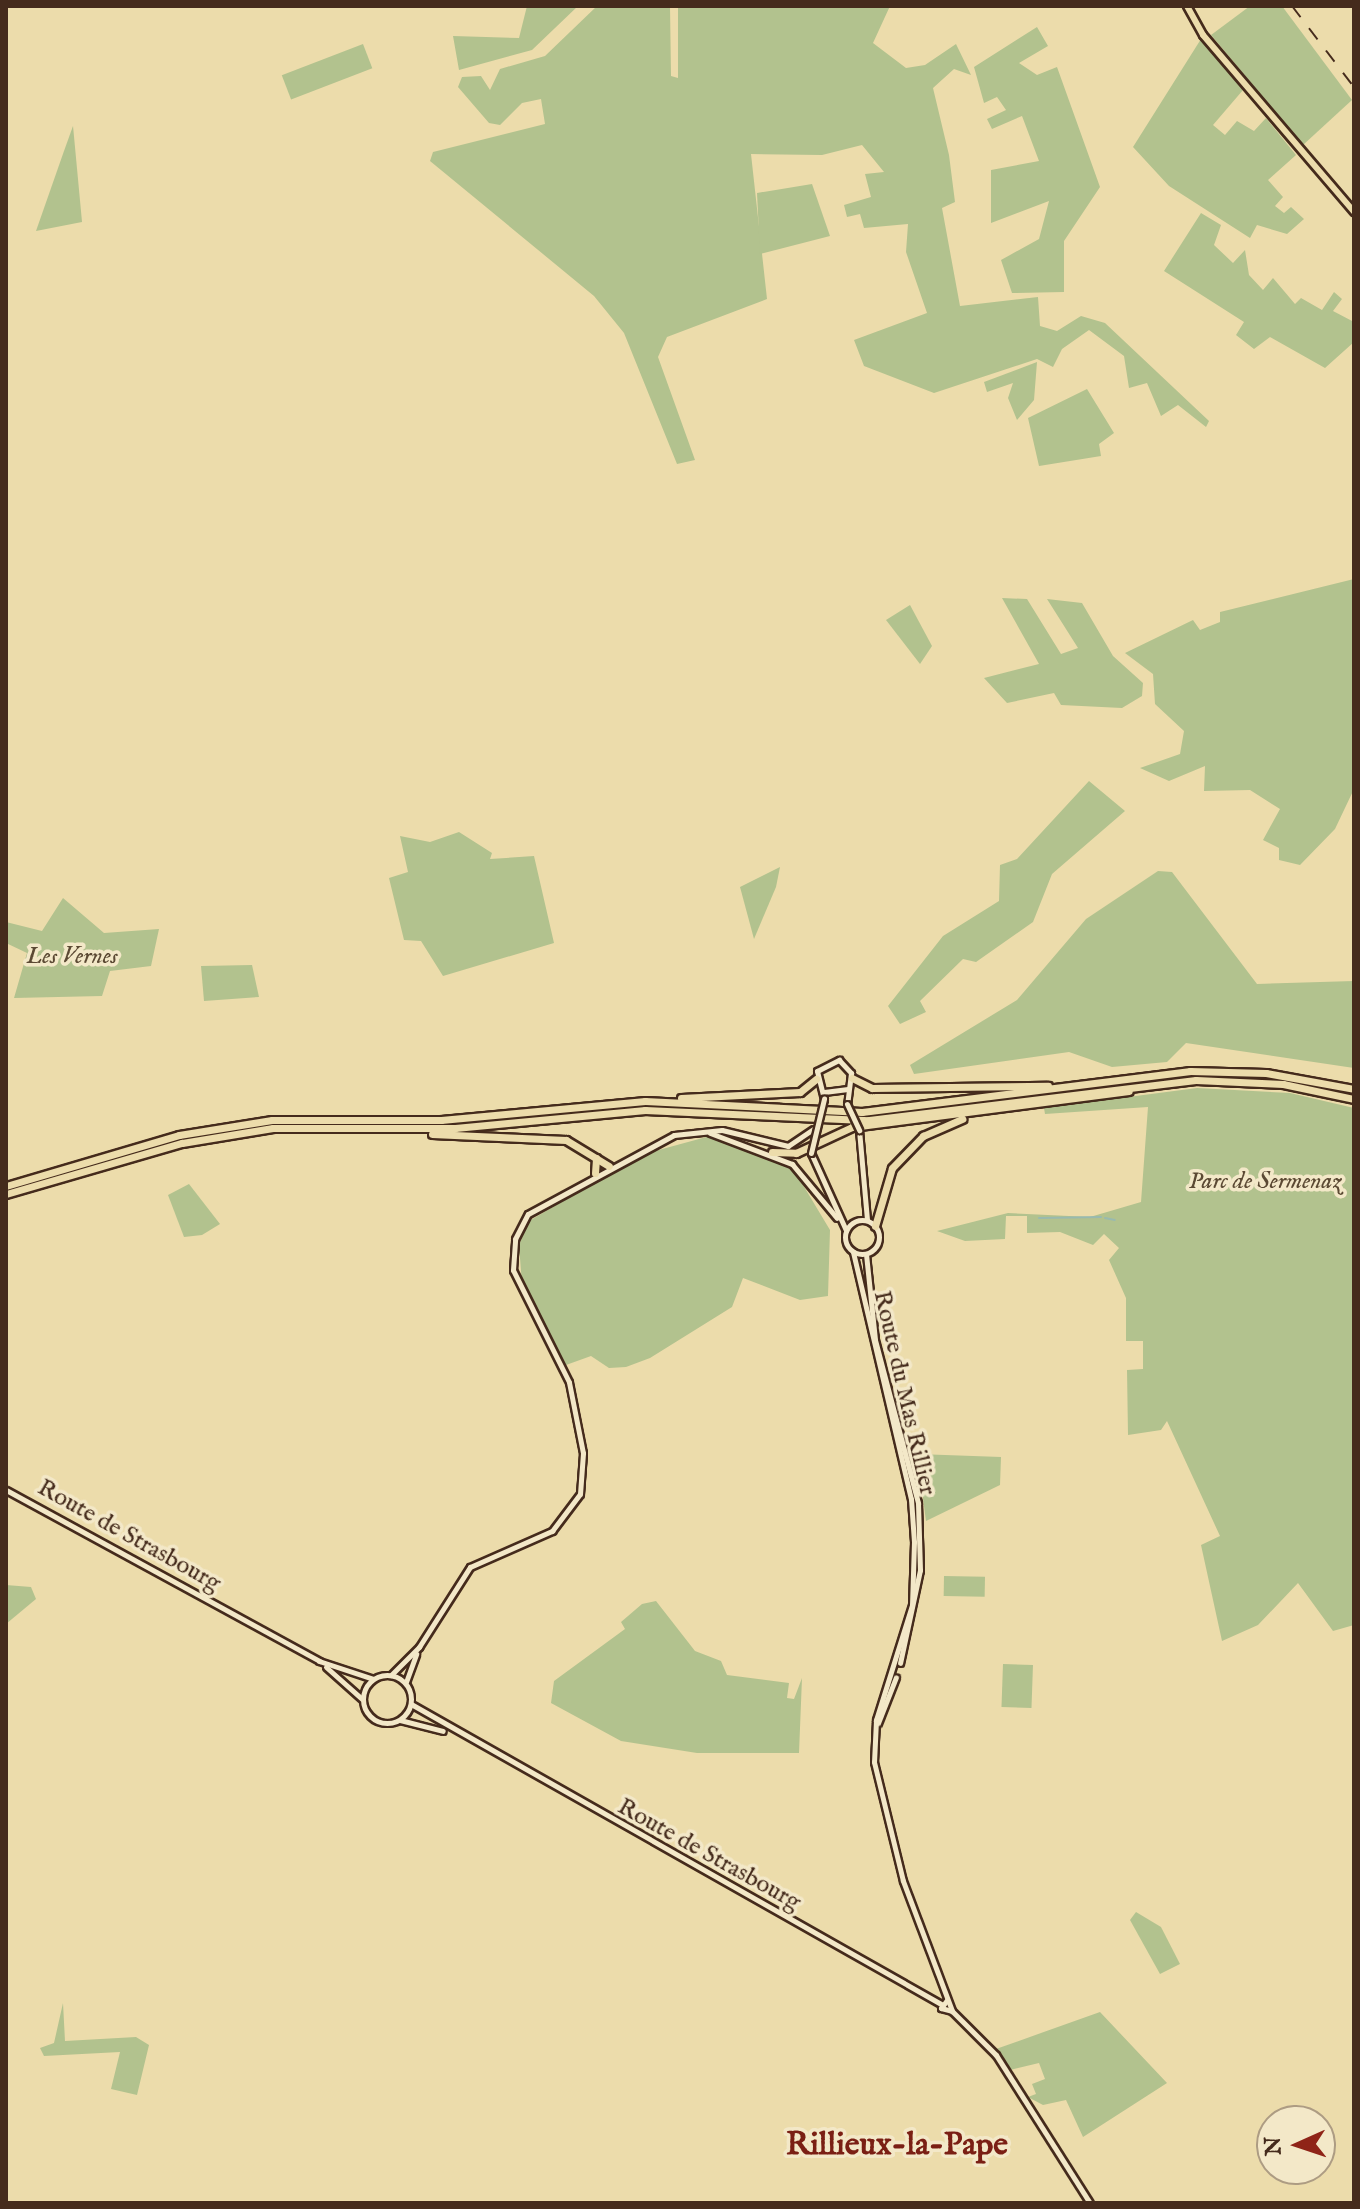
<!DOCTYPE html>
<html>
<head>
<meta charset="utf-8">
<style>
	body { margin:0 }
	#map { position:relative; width:1360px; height:2209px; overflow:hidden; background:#ecdcab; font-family:"IM FELL English",serif }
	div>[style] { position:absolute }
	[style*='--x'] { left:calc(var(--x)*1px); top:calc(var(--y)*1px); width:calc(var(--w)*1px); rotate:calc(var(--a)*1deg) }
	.green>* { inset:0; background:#b2c28e; transform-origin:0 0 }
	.stream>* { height:2px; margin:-1px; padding:0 1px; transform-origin:1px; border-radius:1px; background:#99baaf }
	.roads { filter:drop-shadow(2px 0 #452b1c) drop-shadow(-2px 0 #452b1c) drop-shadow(0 2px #452b1c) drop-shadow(0 -2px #452b1c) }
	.secondary>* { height:5px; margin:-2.5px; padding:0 2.5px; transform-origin:2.5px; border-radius:2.5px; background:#f3e8c8 }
	.secondary>.ring { margin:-2.5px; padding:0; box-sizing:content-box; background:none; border:5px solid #f3e8c8; border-radius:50% }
	.primary>* { height:6px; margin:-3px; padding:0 3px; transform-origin:3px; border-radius:3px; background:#ecdcab }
	.highway>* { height:7px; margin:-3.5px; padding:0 3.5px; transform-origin:3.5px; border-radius:3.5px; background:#ecdcab }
	.rail>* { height:2px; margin-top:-1px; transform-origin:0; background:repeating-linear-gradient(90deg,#452b1c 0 14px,transparent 0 28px) }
	.bridges { filter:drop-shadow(2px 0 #452b1c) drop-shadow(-2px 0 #452b1c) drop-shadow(0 2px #452b1c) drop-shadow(0 -2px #452b1c) }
	.secondary-bridge>* { height:5px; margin:-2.5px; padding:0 2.5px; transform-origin:2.5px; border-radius:2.5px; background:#f3e8c8 }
	span { translate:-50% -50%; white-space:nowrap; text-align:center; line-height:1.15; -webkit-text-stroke:7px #f3e8c8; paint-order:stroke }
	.park-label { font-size:24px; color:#5b4933; font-style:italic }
	.street-label { font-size:24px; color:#452b1c }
	.district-label { font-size:32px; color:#7a1f14; font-weight:700 }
	.frame { position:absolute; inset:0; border:8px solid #452b1c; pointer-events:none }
	.north { position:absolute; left:1256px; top:2105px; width:80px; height:80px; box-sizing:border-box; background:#f3e8c8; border:2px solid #ad9c83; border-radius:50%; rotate:267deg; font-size:22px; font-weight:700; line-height:32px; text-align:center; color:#452b1c }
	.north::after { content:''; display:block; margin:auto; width:28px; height:36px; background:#8f2418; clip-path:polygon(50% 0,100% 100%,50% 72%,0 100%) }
</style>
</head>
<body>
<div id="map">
	<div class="green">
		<div style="clip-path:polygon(527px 6px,578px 6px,532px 50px,459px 70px,453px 36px,519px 38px)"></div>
		<div style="clip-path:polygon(597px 6px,670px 6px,671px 76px,678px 78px,678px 6px,890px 6px,873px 43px,906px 68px,925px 65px,956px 44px,971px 75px,954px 69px,933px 88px,949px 155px,955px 202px,942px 208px,960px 306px,1038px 297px,1040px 326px,1057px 331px,1081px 316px,1105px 323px,1209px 421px,1206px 427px,1178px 405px,1161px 416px,1147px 383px,1129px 388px,1124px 356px,1089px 330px,1062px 349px,1053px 367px,1037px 359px,934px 393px,864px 366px,854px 340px,927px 313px,906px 252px,908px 224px,864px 228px,860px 214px,847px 217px,844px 205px,871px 197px,865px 174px,884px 172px,862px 145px,822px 155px,751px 154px,767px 299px,667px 337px,658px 357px,695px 460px,677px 464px,624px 333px,594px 296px,430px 161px,433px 152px,545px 124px,541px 99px,522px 103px,500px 125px,489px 123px,458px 87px,462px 77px,481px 76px,490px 90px,500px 69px,545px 56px)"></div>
		<div style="clip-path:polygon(1250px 6px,1282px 6px,1352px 100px,1303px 145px,1211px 35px)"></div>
		<div style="clip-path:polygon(1037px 27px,1048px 46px,1019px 63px,1037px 75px,1057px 67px,1100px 187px,1064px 241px,1064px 292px,1012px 293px,1001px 260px,1039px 239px,1049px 201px,991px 223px,991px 170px,1039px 161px,1022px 116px,992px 129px,987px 119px,1006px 110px,997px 97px,984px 103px,974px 67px)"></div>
		<div style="clip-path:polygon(1201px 39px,1243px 90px,1213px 125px,1225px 135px,1237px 121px,1254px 131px,1266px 118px,1296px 155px,1268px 180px,1283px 197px,1275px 206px,1284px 213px,1291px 207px,1304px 219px,1287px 234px,1257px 225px,1250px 238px,1169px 186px,1133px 147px)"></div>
		<div style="left:363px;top:44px;width:26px;height:87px;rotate:69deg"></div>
		<div style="clip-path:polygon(73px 126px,82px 222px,36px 231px,64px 151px)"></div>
		<div style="clip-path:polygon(812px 184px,830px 236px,760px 254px,757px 193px)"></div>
		<div style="clip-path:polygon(1201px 213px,1221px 225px,1214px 245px,1233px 263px,1245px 250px,1249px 275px,1263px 290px,1273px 278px,1295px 304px,1301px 298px,1322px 310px,1334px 292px,1342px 299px,1333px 311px,1354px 322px,1354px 342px,1325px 368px,1270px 337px,1254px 349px,1236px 335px,1244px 322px,1164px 271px)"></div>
		<div style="clip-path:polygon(1037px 362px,1034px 400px,1017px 420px,1008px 398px,1013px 383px,987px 392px,984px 382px)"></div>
		<div style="clip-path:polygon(1087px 389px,1114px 433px,1099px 444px,1101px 456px,1039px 466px,1028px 418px)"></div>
		<div style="clip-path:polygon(1354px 579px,1354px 789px,1335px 829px,1300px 865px,1279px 860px,1279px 848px,1263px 840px,1280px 809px,1250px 790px,1204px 791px,1205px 766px,1169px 781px,1140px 768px,1180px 754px,1184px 731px,1155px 704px,1153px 674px,1125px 653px,1193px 620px,1200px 630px,1220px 622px,1220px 612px)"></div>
		<div style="clip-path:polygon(1002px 598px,1027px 599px,1061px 654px,1078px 648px,1047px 599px,1082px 603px,1113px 656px,1143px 683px,1142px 696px,1122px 708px,1061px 705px,1054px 693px,1007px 703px,984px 678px,1039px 664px)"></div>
		<div style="clip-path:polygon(910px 605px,932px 646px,920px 664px,886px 620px)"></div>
		<div style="clip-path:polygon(1089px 781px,1125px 811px,1052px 874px,1033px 922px,976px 962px,963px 959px,920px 1001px,926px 1012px,900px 1024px,888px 1006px,943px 936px,999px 901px,1000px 865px,1017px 859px)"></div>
		<div style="clip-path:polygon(459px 832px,492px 853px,490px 859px,534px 856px,554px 943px,443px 976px,421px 941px,404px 940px,389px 878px,408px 872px,400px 836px,430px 842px)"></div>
		<div style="clip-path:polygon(780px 867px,776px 887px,754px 939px,740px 887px)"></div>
		<div style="clip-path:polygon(1158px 871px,1172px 872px,1257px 984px,1354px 981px,1354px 1068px,1186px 1043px,1167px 1062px,1112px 1067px,1069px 1052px,914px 1074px,910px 1065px,1017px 1000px,1086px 919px)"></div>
		<div style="clip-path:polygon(63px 898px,104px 933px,159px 929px,151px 966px,110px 971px,102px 996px,14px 998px,27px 953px,6px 943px,6px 922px,42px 931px)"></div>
		<div style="clip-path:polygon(252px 965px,259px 997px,204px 1001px,201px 966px)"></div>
		<div style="clip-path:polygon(1197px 1088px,1290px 1093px,1354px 1108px,1354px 1625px,1333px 1631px,1298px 1583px,1258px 1625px,1222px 1641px,1201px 1545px,1220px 1536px,1167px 1421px,1161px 1430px,1128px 1435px,1127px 1370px,1143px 1369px,1143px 1341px,1126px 1341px,1126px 1298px,1109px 1260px,1119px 1248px,1104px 1234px,1093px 1245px,1060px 1232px,1027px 1233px,1027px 1216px,1006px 1216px,1005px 1239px,965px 1241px,937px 1231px,1008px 1213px,1090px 1217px,1141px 1202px,1148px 1107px,1045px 1114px,1044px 1108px)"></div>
		<div style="clip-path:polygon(710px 1136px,794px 1170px,830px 1230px,828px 1296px,800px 1300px,743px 1278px,732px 1307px,650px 1358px,626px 1367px,609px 1368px,591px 1356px,566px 1365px,522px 1284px,519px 1245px,529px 1221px,644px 1154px)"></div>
		<div style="clip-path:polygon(189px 1184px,220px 1224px,202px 1235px,184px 1237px,168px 1195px)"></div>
		<div style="clip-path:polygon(917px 1454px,1001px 1457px,1000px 1485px,926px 1521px)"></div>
		<div style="left:944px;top:1576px;width:41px;height:20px;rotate:1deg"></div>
		<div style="clip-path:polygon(6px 1585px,31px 1587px,36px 1599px,6px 1624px)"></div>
		<div style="clip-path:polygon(656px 1601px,695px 1651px,721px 1661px,727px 1675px,789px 1683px,787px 1698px,794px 1699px,802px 1678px,799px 1753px,697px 1753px,621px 1741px,551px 1703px,554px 1681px,625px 1629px,621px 1622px,642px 1604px)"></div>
		<div style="left:1003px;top:1664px;width:30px;height:43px;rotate:2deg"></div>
		<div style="clip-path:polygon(1136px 1912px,1161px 1927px,1180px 1964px,1160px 1974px,1130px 1920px)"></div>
		<div style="clip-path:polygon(63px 2003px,65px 2041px,136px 2037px,149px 2045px,137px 2095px,111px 2089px,120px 2052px,44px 2056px,40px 2048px,54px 2043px)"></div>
		<div style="clip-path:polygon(1100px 2012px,1167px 2083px,1083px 2137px,1066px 2100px,1043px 2105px,1028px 2097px,1036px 2094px,1032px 2084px,1045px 2079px,1039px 2063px,1010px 2070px,996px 2049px)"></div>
	</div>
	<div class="stream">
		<div style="--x:1039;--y:1218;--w:62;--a:-0.9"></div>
		<div style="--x:1105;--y:1218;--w:10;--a:11"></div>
	</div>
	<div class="roads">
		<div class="secondary">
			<div style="--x:824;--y:1092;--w:24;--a:-7"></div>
			<div style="--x:824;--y:1099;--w:29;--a:-104"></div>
			<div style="--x:817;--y:1071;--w:25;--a:-27"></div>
			<div style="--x:839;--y:1060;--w:18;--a:47"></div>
			<div style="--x:851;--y:1073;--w:31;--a:97"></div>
			<div style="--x:859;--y:1130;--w:90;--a:84.9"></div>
			<div style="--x:710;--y:1133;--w:88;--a:20.7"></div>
			<div style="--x:792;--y:1164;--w:70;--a:50.2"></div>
			<div style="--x:811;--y:1153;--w:85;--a:65.6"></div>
			<div class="ring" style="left:845px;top:1220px;width:29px;height:29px"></div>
			<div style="--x:853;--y:1252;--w:254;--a:76.8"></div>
			<div style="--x:911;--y:1499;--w:43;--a:86"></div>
			<div style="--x:914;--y:1542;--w:63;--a:91.8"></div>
			<div style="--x:912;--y:1605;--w:121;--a:107.4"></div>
			<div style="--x:876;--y:1720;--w:42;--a:92.7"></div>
			<div style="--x:874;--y:1762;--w:122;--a:76.3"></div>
			<div style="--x:903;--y:1881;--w:139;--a:69.3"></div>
			<div style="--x:866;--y:1254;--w:86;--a:84"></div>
			<div style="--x:875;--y:1340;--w:169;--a:75.2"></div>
			<div style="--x:918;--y:1503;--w:67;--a:88.3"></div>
			<div style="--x:920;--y:1570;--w:95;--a:102.1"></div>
			<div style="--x:6;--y:1490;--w:357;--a:28.6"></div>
			<div style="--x:319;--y:1661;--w:57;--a:18.4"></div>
			<div style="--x:326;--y:1667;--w:48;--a:41.6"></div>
			<div class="ring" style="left:363px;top:1675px;width:43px;height:43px"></div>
			<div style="--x:391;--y:1675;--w:40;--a:-45"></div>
			<div style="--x:419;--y:1647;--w:95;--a:-57.5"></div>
			<div style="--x:470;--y:1567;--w:90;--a:-23.7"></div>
			<div style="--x:552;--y:1531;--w:46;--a:-52.9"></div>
			<div style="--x:580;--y:1494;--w:41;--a:-85.8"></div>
			<div style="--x:583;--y:1453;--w:72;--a:-101.2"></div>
			<div style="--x:569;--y:1382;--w:125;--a:-116.6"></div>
			<div style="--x:513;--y:1270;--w:31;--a:-86"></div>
			<div style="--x:515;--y:1239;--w:28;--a:-63"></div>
			<div style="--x:528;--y:1214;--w:166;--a:-28.4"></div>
			<div style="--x:674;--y:1135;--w:48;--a:-5.9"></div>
			<div style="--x:722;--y:1130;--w:68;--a:13.6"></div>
			<div style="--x:788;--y:1146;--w:30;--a:-34"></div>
			<div style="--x:406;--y:1682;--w:30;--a:-70"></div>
			<div style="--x:411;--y:1704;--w:609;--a:29.51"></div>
			<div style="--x:400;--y:1720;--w:44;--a:14.3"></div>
			<div style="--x:878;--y:1723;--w:49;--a:-68.6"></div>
			<div style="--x:947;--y:2000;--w:10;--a:127"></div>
			<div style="--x:941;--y:2008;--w:11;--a:15"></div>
			<div style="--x:952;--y:2011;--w:62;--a:45"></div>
			<div style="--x:996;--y:2055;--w:175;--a:57.6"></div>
		</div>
		<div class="primary">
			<div style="--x:1187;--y:6;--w:33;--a:61"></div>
			<div style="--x:1203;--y:35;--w:233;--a:49.5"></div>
		</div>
		<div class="highway">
			<div style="--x:852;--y:1078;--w:22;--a:27"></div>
			<div style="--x:872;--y:1088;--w:176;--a:-0.7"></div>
			<div style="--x:681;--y:1098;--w:119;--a:-2.9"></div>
			<div style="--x:800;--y:1092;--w:21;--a:-39"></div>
			<div style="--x:432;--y:1134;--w:134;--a:2.6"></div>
			<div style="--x:566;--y:1140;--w:50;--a:31.2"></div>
			<div style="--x:772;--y:1152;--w:24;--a:2"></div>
			<div style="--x:796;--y:1153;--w:62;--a:-24.9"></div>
			<div style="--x:852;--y:1127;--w:279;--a:-7.4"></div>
			<div style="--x:595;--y:1173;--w:15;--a:-86"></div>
			<div style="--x:6;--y:1186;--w:180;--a:-16.4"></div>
			<div style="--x:179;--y:1135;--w:94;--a:-9.2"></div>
			<div style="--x:272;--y:1120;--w:169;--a:0"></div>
			<div style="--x:441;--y:1120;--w:205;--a:-5.3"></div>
			<div style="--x:645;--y:1101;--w:217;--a:2.9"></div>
			<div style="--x:862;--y:1112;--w:331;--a:-7.1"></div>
			<div style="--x:1190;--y:1071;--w:76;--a:1.5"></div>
			<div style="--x:1266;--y:1073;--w:89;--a:10.3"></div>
			<div style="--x:6;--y:1194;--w:183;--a:-16.2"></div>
			<div style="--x:182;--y:1143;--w:92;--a:-9.4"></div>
			<div style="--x:273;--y:1128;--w:182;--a:0"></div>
			<div style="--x:455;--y:1128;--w:191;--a:-5.4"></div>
			<div style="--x:645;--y:1110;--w:224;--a:2.6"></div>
			<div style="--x:869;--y:1120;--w:329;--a:-7"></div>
			<div style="--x:1196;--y:1080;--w:87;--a:2.6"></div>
			<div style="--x:1283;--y:1084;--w:73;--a:11.9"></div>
			<div style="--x:875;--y:1226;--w:60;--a:-73.7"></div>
			<div style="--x:892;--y:1168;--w:45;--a:-45.9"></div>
			<div style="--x:923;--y:1136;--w:43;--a:-23.6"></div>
		</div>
	</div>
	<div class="rail">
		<div style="--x:1292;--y:6;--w:102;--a:52.6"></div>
	</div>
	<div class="bridges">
		<div class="secondary-bridge">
			<div style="--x:847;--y:1104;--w:29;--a:65"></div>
			<div style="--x:811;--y:1153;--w:56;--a:-76.5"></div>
		</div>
	</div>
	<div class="park-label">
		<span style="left:72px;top:957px">Les Vernes</span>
		<span style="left:1265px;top:1182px">Parc de Sermenaz</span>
	</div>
	<div class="street-label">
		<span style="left:904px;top:1393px;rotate:77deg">Route du Mas Rillier</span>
		<span style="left:129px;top:1536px;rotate:29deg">Route de Strasbourg</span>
		<span style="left:709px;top:1855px;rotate:29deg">Route de Strasbourg</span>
	</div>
	<div class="district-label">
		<span style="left:897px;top:2146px">Rillieux-la-Pape</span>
	</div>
	<div class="frame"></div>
	<div class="north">N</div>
</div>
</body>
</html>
